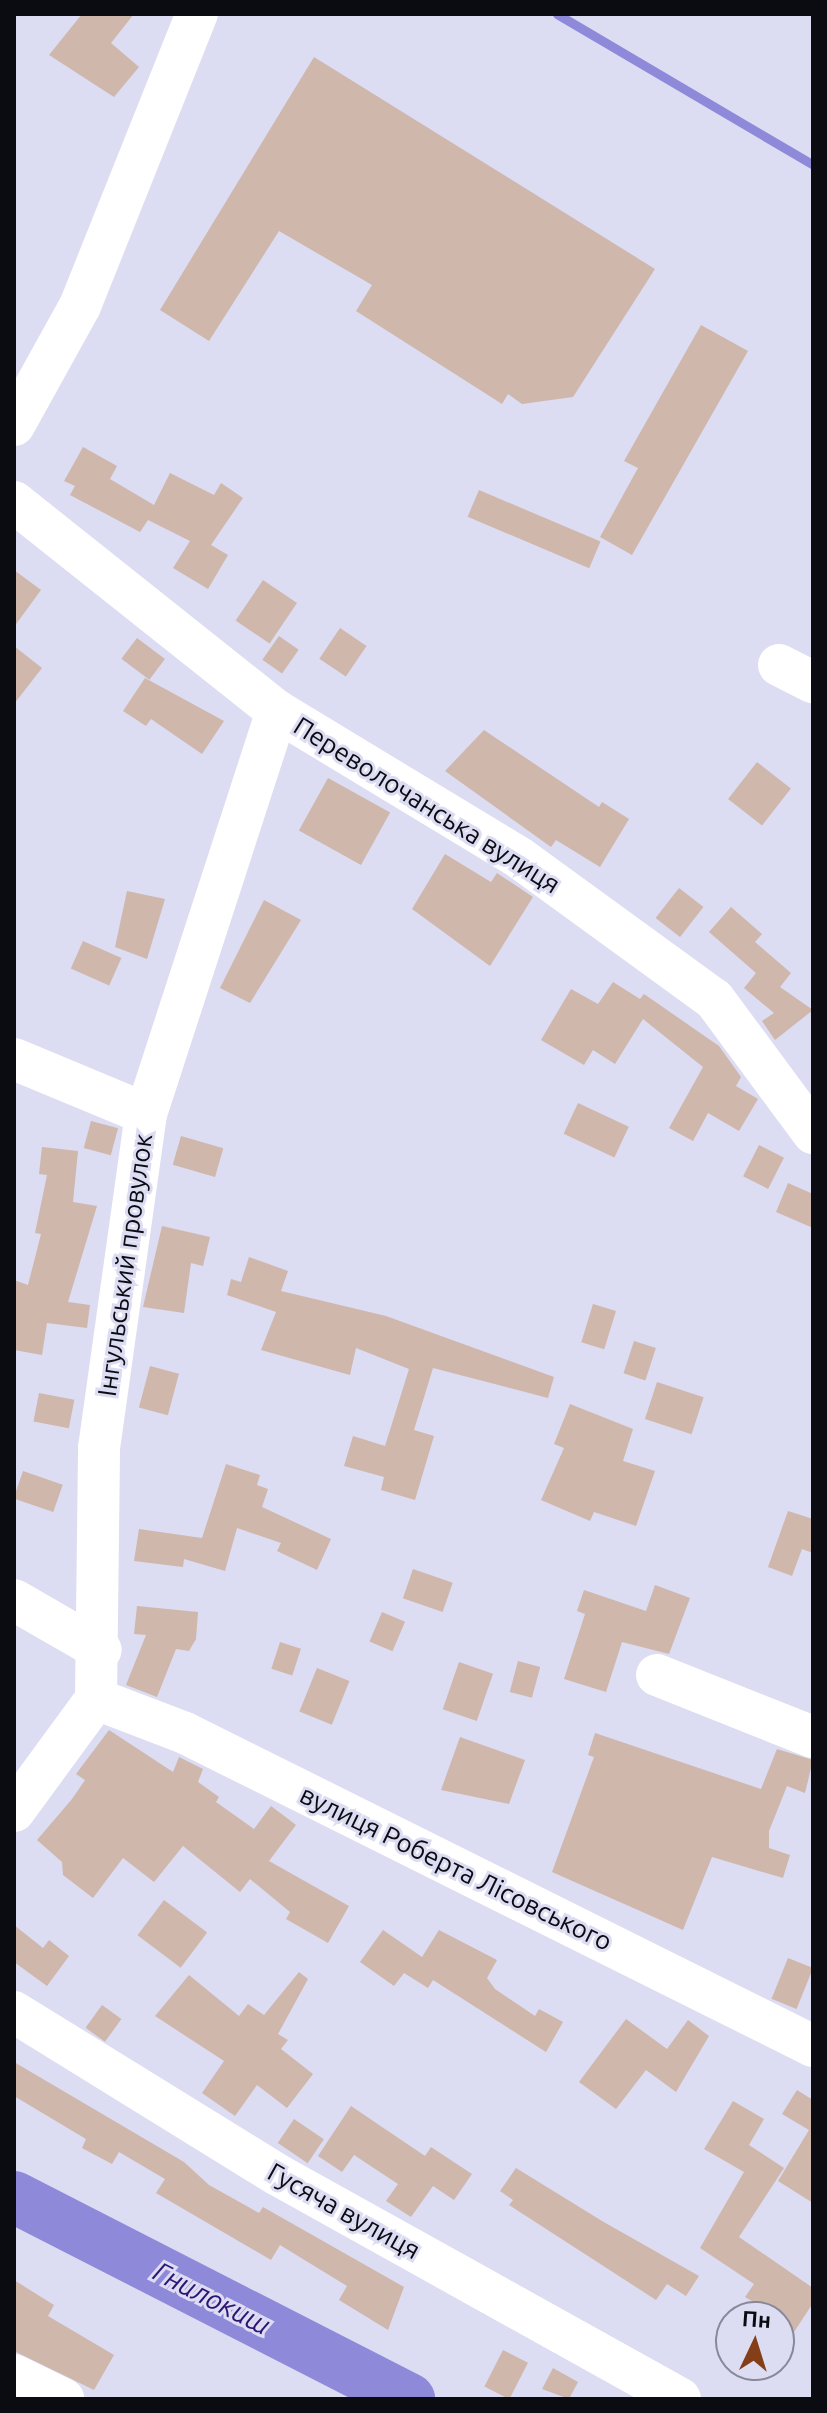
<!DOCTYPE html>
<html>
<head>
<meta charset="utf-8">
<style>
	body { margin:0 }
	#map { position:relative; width:827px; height:2413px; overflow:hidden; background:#dcdcf3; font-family:Ubuntu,sans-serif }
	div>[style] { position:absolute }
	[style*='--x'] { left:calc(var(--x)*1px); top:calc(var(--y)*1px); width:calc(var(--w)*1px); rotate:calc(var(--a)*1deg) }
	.stream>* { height:9px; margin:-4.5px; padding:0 4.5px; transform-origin:4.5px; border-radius:4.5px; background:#8e89d9 }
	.river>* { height:52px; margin:-26px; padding:0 26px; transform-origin:26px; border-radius:26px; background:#8e89d9 }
	.building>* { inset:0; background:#cfb7ac; transform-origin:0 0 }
	.minor>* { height:42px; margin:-21px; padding:0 21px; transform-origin:21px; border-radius:21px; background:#fff }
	span { translate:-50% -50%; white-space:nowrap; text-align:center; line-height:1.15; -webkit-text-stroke:6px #dcdcf3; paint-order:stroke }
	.street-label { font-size:26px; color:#0b0b12 }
	.water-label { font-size:28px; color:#2e1472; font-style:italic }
	.frame { position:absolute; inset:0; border:16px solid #0b0b12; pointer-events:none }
	.north { position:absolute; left:715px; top:2301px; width:80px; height:80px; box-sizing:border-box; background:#dcdcf3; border:2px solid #889; border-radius:50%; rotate:4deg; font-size:22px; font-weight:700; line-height:32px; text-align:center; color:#0b0b12 }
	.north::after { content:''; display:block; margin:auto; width:28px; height:36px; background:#853f18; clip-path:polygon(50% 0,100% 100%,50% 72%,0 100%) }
</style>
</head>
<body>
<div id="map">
	<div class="stream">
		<div style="--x:557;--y:14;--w:297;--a:30.5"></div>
	</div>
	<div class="river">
		<div style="--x:14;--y:2197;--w:444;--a:27.1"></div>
	</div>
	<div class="building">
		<div style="clip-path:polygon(82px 14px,134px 14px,111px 43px,139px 67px,114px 97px,49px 55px)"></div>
		<div style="clip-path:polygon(314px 57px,655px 269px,573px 397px,522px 404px,508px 394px,502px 404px,356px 311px,372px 285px,279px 231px,209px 341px,160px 310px)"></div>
		<div style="clip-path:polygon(701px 325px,748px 351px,632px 555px,600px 537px,638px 468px,624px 461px)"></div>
		<div style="clip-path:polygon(83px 447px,117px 466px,110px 479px,154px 505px,170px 473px,214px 495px,221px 483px,243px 498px,211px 545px,228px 555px,208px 589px,173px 568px,190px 541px,148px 520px,140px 532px,70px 495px,75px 486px,64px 481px)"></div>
		<div style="left:479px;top:490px;width:132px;height:29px;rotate:23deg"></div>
		<div style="clip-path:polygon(14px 570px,41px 590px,14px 627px)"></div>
		<div style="left:263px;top:580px;width:41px;height:49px;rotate:34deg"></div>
		<div style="left:340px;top:628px;width:32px;height:37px;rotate:34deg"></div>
		<div style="left:279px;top:636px;width:24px;height:29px;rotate:35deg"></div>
		<div style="left:137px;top:638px;width:35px;height:26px;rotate:37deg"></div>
		<div style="clip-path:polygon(14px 646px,42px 668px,14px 704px)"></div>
		<div style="clip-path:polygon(145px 678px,224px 721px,202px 754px,151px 719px,146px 726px,123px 711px)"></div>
		<div style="clip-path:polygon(484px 730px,599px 807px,602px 802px,629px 819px,600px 867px,556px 840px,551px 847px,445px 771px)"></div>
		<div style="left:757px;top:762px;width:43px;height:47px;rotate:38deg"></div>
		<div style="left:328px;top:778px;width:71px;height:60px;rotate:29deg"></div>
		<div style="clip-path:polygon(445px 854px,491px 882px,497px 873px,533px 897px,490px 966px,412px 909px)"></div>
		<div style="left:679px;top:888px;width:31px;height:38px;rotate:38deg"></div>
		<div style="clip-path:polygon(127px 891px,165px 899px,147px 959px,115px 947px)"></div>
		<div style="clip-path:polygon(264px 900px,301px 920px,250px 1003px,220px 988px)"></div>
		<div style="clip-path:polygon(731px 907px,762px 934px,755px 942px,791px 973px,780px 987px,813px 1010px,775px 1040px,762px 1021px,774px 1013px,744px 988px,756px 973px,709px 932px)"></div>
		<div style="left:83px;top:941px;width:42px;height:30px;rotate:24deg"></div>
		<div style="clip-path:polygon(613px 982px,640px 999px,644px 994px,719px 1046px,741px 1077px,736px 1086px,758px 1099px,739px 1131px,708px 1113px,693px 1141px,669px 1128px,703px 1067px,643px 1019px,615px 1064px,593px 1050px,584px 1065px,541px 1040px,571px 989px,598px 1004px)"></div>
		<div style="left:578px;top:1103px;width:56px;height:34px;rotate:25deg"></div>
		<div style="left:91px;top:1121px;width:28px;height:28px;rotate:15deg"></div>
		<div style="left:181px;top:1136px;width:44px;height:30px;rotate:16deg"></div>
		<div style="left:759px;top:1145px;width:28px;height:35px;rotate:27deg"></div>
		<div style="clip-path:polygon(42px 1147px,78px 1151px,73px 1202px,97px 1206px,68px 1302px,90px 1305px,87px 1328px,47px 1323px,42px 1355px,14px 1350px,14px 1280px,28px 1285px,41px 1234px,35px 1233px,47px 1175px,39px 1174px)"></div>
		<div style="clip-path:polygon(788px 1183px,813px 1194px,813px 1228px,776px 1212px)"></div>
		<div style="clip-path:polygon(162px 1226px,210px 1237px,203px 1266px,191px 1263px,184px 1313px,143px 1307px)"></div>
		<div style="clip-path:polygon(249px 1257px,288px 1271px,281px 1291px,386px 1316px,554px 1377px,548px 1398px,433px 1368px,414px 1430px,434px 1436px,415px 1500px,381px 1490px,384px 1477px,344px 1466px,353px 1436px,385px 1446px,409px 1369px,356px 1348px,350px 1375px,261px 1350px,276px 1312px,227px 1295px,231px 1279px,241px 1282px)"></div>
		<div style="left:593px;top:1304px;width:24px;height:40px;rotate:17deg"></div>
		<div style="left:634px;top:1341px;width:23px;height:34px;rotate:18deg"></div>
		<div style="left:150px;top:1366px;width:30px;height:43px;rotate:15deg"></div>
		<div style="left:657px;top:1382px;width:49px;height:39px;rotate:18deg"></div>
		<div style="left:39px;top:1393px;width:36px;height:29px;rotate:11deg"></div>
		<div style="clip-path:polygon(570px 1404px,633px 1429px,623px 1461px,655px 1471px,636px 1526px,594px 1512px,590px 1521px,541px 1500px,564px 1448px,554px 1444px)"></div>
		<div style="clip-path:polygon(226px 1464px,260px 1475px,257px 1485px,268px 1489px,262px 1507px,331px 1539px,317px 1570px,277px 1551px,281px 1543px,237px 1528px,225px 1571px,184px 1559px,183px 1567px,134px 1561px,139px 1529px,202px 1538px)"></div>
		<div style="left:23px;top:1471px;width:42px;height:29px;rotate:19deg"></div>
		<div style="clip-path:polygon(788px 1511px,813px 1519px,813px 1553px,802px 1549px,792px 1576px,768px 1567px)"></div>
		<div style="left:413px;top:1569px;width:42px;height:31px;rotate:19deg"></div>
		<div style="clip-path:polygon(655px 1585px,690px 1598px,669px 1654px,622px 1642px,606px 1692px,564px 1679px,585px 1614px,577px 1611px,584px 1590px,646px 1611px)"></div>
		<div style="clip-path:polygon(137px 1606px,198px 1612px,196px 1639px,189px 1651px,176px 1649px,157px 1697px,126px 1685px,146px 1635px,134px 1634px)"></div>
		<div style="left:382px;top:1612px;width:25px;height:32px;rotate:23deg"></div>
		<div style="left:280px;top:1642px;width:22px;height:28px;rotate:18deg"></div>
		<div style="left:518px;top:1661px;width:23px;height:32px;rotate:15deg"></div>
		<div style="left:459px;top:1662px;width:36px;height:50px;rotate:19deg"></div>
		<div style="left:317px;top:1668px;width:35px;height:47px;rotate:22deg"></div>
		<div style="clip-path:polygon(109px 1730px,173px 1772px,179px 1757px,203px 1769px,198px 1782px,219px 1797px,216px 1802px,254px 1829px,271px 1806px,296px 1825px,269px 1861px,349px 1906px,328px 1943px,286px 1919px,290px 1912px,250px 1879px,240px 1892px,183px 1846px,154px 1882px,123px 1858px,93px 1898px,63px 1875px,62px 1862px,37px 1840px,72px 1799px,85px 1780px,76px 1774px)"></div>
		<div style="clip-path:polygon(595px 1733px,761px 1789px,777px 1749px,813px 1760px,805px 1793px,787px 1786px,769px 1831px,769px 1848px,790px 1855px,783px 1878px,712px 1857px,683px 1930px,552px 1872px,594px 1757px,588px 1755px)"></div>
		<div style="clip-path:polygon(460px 1737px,525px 1760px,509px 1804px,441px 1790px)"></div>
		<div style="left:164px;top:1900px;width:54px;height:44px;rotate:37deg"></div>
		<div style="clip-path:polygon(14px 1925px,43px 1948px,49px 1940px,69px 1956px,47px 1986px,14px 1962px)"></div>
		<div style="clip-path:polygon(383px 1930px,422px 1957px,439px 1930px,497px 1960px,487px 1978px,495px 1989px,535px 2016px,539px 2009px,563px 2022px,546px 2052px,433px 1980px,428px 1988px,404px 1973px,394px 1986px,360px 1962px)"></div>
		<div style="left:788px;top:1958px;width:27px;height:44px;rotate:22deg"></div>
		<div style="clip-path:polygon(299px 1972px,308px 1979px,278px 2034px,288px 2040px,281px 2049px,313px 2074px,287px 2108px,257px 2085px,235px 2116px,202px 2093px,224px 2061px,155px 2016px,189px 1975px,239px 2016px,248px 2004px,264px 2015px)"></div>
		<div style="left:102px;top:2005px;width:24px;height:28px;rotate:36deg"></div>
		<div style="clip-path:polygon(626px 2019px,667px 2049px,688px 2020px,709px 2036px,676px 2092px,646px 2070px,616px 2109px,579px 2082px)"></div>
		<div style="clip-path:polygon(14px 2062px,184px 2162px,209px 2185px,259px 2213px,263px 2207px,404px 2287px,388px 2330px,339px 2300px,347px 2286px,280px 2245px,271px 2260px,156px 2193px,165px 2179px,119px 2152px,112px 2164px,82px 2148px,86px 2139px,14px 2096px)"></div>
		<div style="clip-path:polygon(797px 2090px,813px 2100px,813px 2203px,778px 2181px,809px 2130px,782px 2114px)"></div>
		<div style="clip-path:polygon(733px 2101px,764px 2119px,749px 2145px,784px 2168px,739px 2237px,813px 2288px,813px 2303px,779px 2355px,779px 2317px,745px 2297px,754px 2284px,700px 2248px,744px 2172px,704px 2149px)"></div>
		<div style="clip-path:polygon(351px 2106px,425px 2156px,431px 2147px,472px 2174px,454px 2200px,433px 2186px,411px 2217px,386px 2201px,398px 2184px,354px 2155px,342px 2172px,318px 2156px)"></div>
		<div style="left:294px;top:2119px;width:36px;height:29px;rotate:34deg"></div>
		<div style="clip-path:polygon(516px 2168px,602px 2221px,699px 2276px,686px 2296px,667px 2284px,656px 2300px,509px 2205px,513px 2200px,500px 2191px)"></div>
		<div style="clip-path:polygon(14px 2280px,54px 2305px,48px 2316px,114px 2355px,94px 2390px,14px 2351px)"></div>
		<div style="left:503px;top:2350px;width:28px;height:41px;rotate:27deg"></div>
		<div style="clip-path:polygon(553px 2368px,578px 2382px,569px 2399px,542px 2389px)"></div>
	</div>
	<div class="minor">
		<div style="--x:14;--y:425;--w:136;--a:-61"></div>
		<div style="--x:80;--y:306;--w:315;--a:-68.2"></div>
		<div style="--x:14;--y:502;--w:336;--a:38.5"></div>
		<div style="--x:277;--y:711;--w:285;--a:31.2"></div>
		<div style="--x:521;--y:859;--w:238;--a:36"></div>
		<div style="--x:714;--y:999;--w:167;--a:53.5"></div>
		<div style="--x:779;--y:665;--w:38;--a:27"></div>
		<div style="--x:14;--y:1059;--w:143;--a:22.6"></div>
		<div style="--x:14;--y:1600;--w:100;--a:29.9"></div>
		<div style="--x:657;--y:1675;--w:168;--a:21.7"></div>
		<div style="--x:96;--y:1699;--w:95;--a:20.9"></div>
		<div style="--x:185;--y:1733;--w:702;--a:26.49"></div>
		<div style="--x:14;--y:1811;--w:139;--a:-53.8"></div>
		<div style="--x:96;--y:1699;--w:251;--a:-89.3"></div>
		<div style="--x:99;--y:1448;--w:337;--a:-82"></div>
		<div style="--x:146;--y:1114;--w:424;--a:-72"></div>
		<div style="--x:14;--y:2012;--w:310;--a:31.7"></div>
		<div style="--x:278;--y:2175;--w:460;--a:29.1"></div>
		<div style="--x:14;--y:2375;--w:55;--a:26.1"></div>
	</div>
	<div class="street-label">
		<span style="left:427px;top:805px;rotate:32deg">Переволочанська вулиця</span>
		<span style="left:125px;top:1265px;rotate:-82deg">Інгульський провулок</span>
		<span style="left:456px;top:1868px;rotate:26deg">вулиця Роберта Лісовського</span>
		<span style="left:344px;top:2211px;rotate:29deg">Гусяча вулиця</span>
	</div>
	<div class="water-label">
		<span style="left:212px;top:2298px;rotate:27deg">Гнилокиш</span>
	</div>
	<div class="frame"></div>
	<div class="north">Пн</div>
</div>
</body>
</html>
